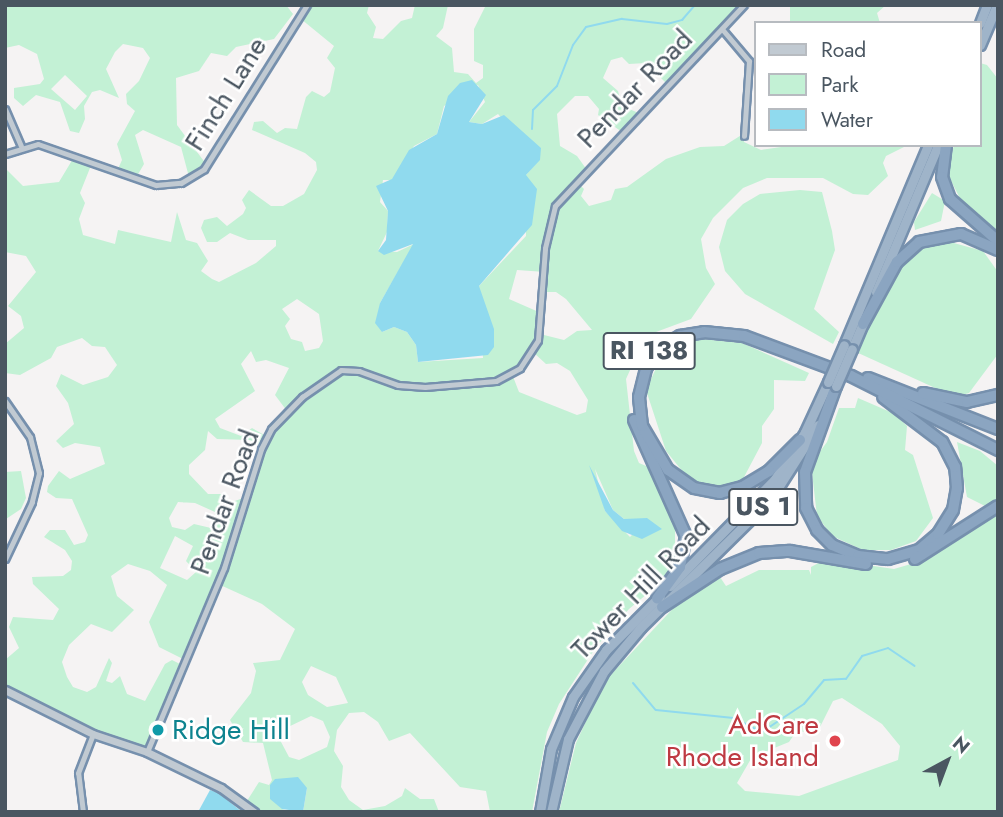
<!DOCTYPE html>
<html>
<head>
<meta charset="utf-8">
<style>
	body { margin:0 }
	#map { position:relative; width:1003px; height:817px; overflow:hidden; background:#f5f3f3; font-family:Jost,sans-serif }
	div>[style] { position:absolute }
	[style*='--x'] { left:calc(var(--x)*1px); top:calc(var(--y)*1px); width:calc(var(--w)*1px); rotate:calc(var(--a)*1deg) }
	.green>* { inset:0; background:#c3f1d5 }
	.water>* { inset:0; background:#90daee }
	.stream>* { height:2px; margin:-1px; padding:0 1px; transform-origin:1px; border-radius:1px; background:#90daee }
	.roads { filter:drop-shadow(2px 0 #7690ad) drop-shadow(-2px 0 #7690ad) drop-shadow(0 2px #7690ad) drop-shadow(0 -2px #7690ad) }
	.minor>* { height:5px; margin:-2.5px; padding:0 2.5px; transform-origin:2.5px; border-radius:2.5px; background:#c1cad2 }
	.tertiary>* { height:7px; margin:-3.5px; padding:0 3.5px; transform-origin:3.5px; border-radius:3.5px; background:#c1cad2 }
	.trunk>* { height:9px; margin:-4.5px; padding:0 4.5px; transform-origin:4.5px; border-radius:4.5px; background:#9fb4c9 }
	.motorway>* { height:10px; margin:-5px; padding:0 5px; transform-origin:5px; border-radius:5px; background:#8ba5c1 }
	.bridges { filter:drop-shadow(2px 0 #7690ad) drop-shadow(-2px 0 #7690ad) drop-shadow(0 2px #7690ad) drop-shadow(0 -2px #7690ad) }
	.trunk-bridge>* { height:9px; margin:-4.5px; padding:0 4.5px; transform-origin:4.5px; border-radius:4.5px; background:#9fb4c9 }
	.dots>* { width:19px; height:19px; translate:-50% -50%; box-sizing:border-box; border:4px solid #fff; border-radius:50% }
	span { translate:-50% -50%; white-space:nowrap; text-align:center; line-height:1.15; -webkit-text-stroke:5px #fff; paint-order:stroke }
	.shield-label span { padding:2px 5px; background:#fff; border:2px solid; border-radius:5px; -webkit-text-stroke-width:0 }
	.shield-label { font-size:26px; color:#4a5661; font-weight:700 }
	.street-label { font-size:28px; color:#4a5661 }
	.health-label { font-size:28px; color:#be3a42 }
	.right { translate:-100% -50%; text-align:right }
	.culture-label { font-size:28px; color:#0d838f }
	.left { translate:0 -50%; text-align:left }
	.frame { position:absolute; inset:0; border:7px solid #4a5661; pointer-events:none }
	.legend { position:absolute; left:754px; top:21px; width:228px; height:126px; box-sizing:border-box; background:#fff; border:2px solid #b7bbc0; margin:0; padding:9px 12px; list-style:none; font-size:21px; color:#4a5661 }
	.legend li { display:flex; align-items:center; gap:14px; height:35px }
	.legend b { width:35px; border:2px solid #b7bbc0 }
	.north { position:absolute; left:912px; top:726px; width:70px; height:70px; -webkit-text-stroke:5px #fff; paint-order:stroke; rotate:41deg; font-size:19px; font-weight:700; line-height:28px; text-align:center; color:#4a5661 }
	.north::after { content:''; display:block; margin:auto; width:24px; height:32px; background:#4a5661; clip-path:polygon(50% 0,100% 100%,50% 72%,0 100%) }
</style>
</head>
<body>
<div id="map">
	<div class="green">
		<div style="clip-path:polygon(evenodd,5px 5px,286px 5px,293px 14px,274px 39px,236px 47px,227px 56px,211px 53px,199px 71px,176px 78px,177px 125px,206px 164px,189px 177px,181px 147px,143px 130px,135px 135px,144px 164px,137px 176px,117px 171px,122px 160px,117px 144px,135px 111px,127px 104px,126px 94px,139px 81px,150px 58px,143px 48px,123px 44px,115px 52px,106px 69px,119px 98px,100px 90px,92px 92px,84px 106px,85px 119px,79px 133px,70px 131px,60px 102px,36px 95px,23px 106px,14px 98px,14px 88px,40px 84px,44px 79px,37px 54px,19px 45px,5px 48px,5px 5px,65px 75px,87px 96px,75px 110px,51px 89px,65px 75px)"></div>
		<div style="clip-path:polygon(evenodd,309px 5px,369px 5px,367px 13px,376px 27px,373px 38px,383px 39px,401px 21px,412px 18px,415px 5px,448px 5px,443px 28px,436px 36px,452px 48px,454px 72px,468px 74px,476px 83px,483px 78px,483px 65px,474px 61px,474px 29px,486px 5px,744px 5px,668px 85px,646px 63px,629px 64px,622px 57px,611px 60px,603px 78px,618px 91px,622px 106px,641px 114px,622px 132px,598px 115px,599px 109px,588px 96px,575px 96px,557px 114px,560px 146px,577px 156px,587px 170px,577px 182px,584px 189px,581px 196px,589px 206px,611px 200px,615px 189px,627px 187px,666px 159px,700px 147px,724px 146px,743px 134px,744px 142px,761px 150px,795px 145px,908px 145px,886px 156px,883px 163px,888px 176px,868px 195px,853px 194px,823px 178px,767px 178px,743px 188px,713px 218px,701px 239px,706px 268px,715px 284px,691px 319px,656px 332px,636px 357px,626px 379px,634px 451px,639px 463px,651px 468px,675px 519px,675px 558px,665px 579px,629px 609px,596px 647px,559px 704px,547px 732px,532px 812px,490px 812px,486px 791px,460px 787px,410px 733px,389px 741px,378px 722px,364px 712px,349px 713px,337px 730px,334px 751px,343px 766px,341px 787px,349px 800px,363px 810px,385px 806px,402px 796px,405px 788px,420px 799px,434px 799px,439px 812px,303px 812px,307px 788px,282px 809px,292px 812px,242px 812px,230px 800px,245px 804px,259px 782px,269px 785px,272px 780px,263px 743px,243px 742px,230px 720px,251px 693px,256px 671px,253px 663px,280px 660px,295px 629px,262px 604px,218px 584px,185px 660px,159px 647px,149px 622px,167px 585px,150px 571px,128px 564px,111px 576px,117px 596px,134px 610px,112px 632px,91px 624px,69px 645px,62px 662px,67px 677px,73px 687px,87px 692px,96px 687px,109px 658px,112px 663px,106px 681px,112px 683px,120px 676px,127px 694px,145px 701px,165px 664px,172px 660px,182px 665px,145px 754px,116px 746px,5px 692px,5px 660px,19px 648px,9px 627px,13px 617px,53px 620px,59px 609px,33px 584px,32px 577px,63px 576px,71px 570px,72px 561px,65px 550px,44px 537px,50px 530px,65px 530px,74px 545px,85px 542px,88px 535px,72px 499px,56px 498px,47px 492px,48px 486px,59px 471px,70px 479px,105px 464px,100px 447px,75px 443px,63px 448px,56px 441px,74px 424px,68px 403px,56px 386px,61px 374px,83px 385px,108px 377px,117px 365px,105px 347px,92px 346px,82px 338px,57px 347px,51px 358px,20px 375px,5px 373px,5px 344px,24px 328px,21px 316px,8px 306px,36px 272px,26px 256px,5px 252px,5px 168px,23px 186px,59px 182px,74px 157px,92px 163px,80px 193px,85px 203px,79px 219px,83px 235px,115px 244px,118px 230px,171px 242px,177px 212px,186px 240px,197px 243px,208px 261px,201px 271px,212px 279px,219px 282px,256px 263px,276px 246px,276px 240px,248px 240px,230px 233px,217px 242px,207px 242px,201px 228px,204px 220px,217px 217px,227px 226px,243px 214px,246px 208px,242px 200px,249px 190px,271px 206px,283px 206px,304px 194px,317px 170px,316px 162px,305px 153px,252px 130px,254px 122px,263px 121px,277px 133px,285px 128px,297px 129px,306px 97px,312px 91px,324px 97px,330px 92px,335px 68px,327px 58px,334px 46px,301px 19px,309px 5px,478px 85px,485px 102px,469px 122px,482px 124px,498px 114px,539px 160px,526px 175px,526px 236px,479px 286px,483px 358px,418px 362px,416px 345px,407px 332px,394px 327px,382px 332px,380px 303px,414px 244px,397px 252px,378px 251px,387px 232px,388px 211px,380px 202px,383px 180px,392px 180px,414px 146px,437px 134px,444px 106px,478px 85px,309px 5px,517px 270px,545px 272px,543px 292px,556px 292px,566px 299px,592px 330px,577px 331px,564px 340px,540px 334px,541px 313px,509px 299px,517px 270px,309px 5px,297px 299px,319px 314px,323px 341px,319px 348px,305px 351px,302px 342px,291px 339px,285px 326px,290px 319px,282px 309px,297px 299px,309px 5px,251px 351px,256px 362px,266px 360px,289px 368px,275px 395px,287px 411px,266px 436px,252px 428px,241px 436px,220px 428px,215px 419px,255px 391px,241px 364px,251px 351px,309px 5px,533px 352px,546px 364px,557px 363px,570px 371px,588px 400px,586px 412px,577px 415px,519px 392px,512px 374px,533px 352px,309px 5px,208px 431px,217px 439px,250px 440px,261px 447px,246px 497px,232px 502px,221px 494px,208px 494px,189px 474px,189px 465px,205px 450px,208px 431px,309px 5px,595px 469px,613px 510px,624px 519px,647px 519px,630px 537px,605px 511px,595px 469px,309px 5px,178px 502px,195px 503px,215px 512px,216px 524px,211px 528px,194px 524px,185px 530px,172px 527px,169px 518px,178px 502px,309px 5px,175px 536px,193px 546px,186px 561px,196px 572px,187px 580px,160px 568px,175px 536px,309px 5px,311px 666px,336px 677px,348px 703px,327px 707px,308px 695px,302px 682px,311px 666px,309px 5px,311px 716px,323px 721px,330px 737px,327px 747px,299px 760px,289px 757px,280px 740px,284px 729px,311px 716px)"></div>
		<div style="clip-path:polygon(790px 5px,886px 5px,877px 13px,880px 23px,790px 23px)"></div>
		<div style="clip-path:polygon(980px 63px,987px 65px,998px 79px,998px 235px,967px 212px,947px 173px,954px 145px,980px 145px)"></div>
		<div style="clip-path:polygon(800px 190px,822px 192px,832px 231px,835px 250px,814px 309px,839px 332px,833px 344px,745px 294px,725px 271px,719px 247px,727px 220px,743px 204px,760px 194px)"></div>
		<div style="clip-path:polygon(932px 193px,945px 201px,941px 221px,915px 230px,914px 222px)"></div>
		<div style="clip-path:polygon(950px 242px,983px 251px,998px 272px,998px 354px,969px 393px,955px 397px,856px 352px,891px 277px,915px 248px)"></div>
		<div style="clip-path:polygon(691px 338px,742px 343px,809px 373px,805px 381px,774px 380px,774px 409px,762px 426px,762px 443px,743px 479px,714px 490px,688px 478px,666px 451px,646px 390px,665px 349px)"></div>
		<div style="clip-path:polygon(858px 398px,895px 414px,907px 426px,905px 450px,913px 455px,933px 518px,916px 541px,891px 550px,863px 550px,832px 536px,817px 516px,811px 464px,827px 442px,839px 408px,855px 408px)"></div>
		<div style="clip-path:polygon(957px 442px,980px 451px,998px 466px,998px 502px,989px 508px,967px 497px)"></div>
		<div style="clip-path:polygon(21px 471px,26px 498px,21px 509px,6px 519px,5px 472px)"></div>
		<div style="clip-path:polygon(evenodd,998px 513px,998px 812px,559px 812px,576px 743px,604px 682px,682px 599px,718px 574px,726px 586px,759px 570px,809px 570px,811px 575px,811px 567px,826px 559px,894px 569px,921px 561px,998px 513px,842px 698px,882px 724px,900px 746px,898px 760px,799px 796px,745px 791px,737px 783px,752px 757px,789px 742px,796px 732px,818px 731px,833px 701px,842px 698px)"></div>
	</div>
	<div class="water">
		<div style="clip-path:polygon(472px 80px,486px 95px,469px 122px,482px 124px,504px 115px,541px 148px,540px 160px,526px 175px,537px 189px,532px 225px,479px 286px,494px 329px,494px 347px,488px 355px,418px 362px,416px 345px,407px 332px,394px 327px,382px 332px,375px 323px,380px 303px,413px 244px,384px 255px,378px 251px,386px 240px,388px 211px,376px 186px,392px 179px,409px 150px,437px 134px,448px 96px,460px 83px)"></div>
		<div style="clip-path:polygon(589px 465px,613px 510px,624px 519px,647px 518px,662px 529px,642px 539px,622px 531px,605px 511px)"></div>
		<div style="clip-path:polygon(298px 777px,307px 788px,303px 812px,282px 809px,270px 799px,270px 785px,275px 779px)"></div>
		<div style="clip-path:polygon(210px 790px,219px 793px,242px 812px,198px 812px)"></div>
	</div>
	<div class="stream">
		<div style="--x:532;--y:129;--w:19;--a:-87"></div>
		<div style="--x:533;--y:110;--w:34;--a:-45"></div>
		<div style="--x:557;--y:86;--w:44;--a:-68.7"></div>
		<div style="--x:573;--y:45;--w:22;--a:-54"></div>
		<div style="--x:586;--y:27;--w:37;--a:-13"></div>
		<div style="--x:622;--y:19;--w:45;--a:6.3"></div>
		<div style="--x:667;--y:24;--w:16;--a:-15"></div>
		<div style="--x:682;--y:20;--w:20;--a:-49"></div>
		<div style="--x:633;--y:683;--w:35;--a:50"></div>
		<div style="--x:656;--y:710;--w:78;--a:5.9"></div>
		<div style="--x:734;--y:718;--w:31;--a:27"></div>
		<div style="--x:762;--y:732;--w:50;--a:-33.7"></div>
		<div style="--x:804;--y:704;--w:31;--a:-50"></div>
		<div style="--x:824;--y:680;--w:22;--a:-3"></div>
		<div style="--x:846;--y:679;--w:28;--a:-55"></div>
		<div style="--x:862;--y:656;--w:27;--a:-17"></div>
		<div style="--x:888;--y:648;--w:32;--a:34"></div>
	</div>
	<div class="roads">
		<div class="minor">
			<div style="--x:722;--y:29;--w:42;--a:49.8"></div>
			<div style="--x:749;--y:61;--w:75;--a:93.8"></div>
			<div style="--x:5;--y:109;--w:40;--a:66.6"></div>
			<div style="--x:5;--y:154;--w:34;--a:-17"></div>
			<div style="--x:38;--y:144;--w:125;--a:19.2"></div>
			<div style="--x:156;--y:185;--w:25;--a:-5"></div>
			<div style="--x:181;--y:183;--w:27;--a:-31"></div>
			<div style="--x:204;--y:169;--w:194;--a:-57.9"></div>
			<div style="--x:5;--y:401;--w:44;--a:55.2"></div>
			<div style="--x:30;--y:437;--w:37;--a:76"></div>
			<div style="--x:39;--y:473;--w:30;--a:104"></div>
			<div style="--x:32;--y:502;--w:63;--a:115.3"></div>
			<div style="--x:147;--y:752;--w:199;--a:-67.3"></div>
			<div style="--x:224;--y:568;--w:125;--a:-72.7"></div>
			<div style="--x:261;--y:449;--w:22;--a:-63"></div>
			<div style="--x:271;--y:429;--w:45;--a:-45.9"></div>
			<div style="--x:302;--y:397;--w:47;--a:-34.7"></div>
			<div style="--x:341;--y:370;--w:18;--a:3"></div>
			<div style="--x:359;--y:371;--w:41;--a:19.7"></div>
			<div style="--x:398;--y:385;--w:27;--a:4"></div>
			<div style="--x:425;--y:387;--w:71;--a:-4.8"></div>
			<div style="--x:496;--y:381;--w:27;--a:-28"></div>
			<div style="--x:520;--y:368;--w:33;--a:-57"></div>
			<div style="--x:538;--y:340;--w:92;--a:-85.6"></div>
			<div style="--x:545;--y:248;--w:43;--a:-76.6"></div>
			<div style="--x:555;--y:206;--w:276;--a:-46.8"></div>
			<div style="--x:83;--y:812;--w:39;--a:-97"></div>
			<div style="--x:78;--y:773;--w:42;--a:-69"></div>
		</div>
		<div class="tertiary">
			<div style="--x:5;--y:690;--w:98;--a:26.6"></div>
			<div style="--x:93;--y:734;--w:57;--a:18.4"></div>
			<div style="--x:147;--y:752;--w:82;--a:25.9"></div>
			<div style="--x:221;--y:788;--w:41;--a:36"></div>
		</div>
		<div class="trunk">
			<div style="--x:980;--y:23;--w:19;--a:-69"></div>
			<div style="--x:980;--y:45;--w:43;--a:-67"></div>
			<div style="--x:876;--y:292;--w:160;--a:-67.1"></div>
			<div style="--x:844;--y:345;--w:217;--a:-67.2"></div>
			<div style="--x:852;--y:349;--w:34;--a:-67"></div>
			<div style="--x:670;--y:586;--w:150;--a:-45.5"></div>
			<div style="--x:775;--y:479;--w:56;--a:-57.4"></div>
			<div style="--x:805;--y:432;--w:55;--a:-65.3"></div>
			<div style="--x:540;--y:812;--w:64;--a:-80.1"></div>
			<div style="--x:551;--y:749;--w:56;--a:-67.1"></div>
			<div style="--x:573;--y:697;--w:57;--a:-54.9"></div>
			<div style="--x:606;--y:650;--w:76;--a:-45"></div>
			<div style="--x:551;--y:812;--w:75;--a:-76.9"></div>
			<div style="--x:568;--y:739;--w:77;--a:-62.1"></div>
			<div style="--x:604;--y:671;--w:57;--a:-49.9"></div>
			<div style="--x:641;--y:627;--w:181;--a:-44.6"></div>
			<div style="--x:770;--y:500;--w:89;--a:-57.4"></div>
		</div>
		<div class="motorway">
			<div style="--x:946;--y:145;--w:32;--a:97"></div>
			<div style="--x:942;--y:177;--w:23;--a:70"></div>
			<div style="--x:950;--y:199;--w:64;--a:41.2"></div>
			<div style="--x:863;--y:324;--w:71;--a:-61.3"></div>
			<div style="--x:897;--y:262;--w:30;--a:-42"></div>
			<div style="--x:919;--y:242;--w:43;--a:-10.8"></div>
			<div style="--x:961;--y:234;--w:40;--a:23.4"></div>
			<div style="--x:868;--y:378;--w:140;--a:21.4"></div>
			<div style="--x:836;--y:386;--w:91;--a:109.8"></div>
			<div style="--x:805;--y:472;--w:36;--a:88"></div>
			<div style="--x:806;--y:508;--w:25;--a:63"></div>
			<div style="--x:817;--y:530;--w:21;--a:45"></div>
			<div style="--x:832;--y:545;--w:28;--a:23"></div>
			<div style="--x:858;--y:556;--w:30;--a:6"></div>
			<div style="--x:888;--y:559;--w:32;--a:-16"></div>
			<div style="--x:919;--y:550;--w:25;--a:-40"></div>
			<div style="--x:938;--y:534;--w:28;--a:-58"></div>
			<div style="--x:953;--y:510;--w:22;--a:-80"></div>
			<div style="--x:957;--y:488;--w:21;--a:-95"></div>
			<div style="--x:955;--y:467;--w:28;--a:-117"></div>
			<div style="--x:942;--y:442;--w:74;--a:-142.7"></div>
			<div style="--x:923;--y:393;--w:45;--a:11.6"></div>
			<div style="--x:967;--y:402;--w:32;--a:-13"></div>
			<div style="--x:634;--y:420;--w:127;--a:65.9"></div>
			<div style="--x:686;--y:536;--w:32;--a:101"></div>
			<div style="--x:680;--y:567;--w:39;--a:126"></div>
			<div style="--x:800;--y:440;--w:44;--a:135"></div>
			<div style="--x:769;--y:471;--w:31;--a:149"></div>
			<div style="--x:742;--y:487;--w:23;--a:165"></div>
			<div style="--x:720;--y:493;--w:26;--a:-169"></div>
			<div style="--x:694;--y:488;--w:32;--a:-145"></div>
			<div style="--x:668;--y:470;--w:51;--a:-120.6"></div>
			<div style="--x:642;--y:426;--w:29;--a:-96"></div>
			<div style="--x:639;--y:397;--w:30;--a:-76"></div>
			<div style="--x:646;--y:368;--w:27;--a:-54"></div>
			<div style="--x:662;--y:346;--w:21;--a:-29"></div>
			<div style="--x:680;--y:336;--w:24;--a:-9"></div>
			<div style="--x:704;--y:332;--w:40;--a:5.7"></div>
			<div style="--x:744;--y:336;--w:114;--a:20.5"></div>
			<div style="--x:851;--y:376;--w:165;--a:26.7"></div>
			<div style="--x:915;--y:559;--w:98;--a:-32.6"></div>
			<div style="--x:662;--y:607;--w:69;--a:-33.2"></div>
			<div style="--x:720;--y:569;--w:42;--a:-22.3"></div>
			<div style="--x:759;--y:553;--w:31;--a:-4"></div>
			<div style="--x:790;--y:551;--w:77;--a:9.7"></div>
		</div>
	</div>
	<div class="bridges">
		<div class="trunk-bridge">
			<div style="--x:828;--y:382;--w:40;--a:-66.6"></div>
			<div style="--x:836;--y:386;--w:40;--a:-66.6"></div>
		</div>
	</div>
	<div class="dots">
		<div style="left:158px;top:730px;background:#0f9aa8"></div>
		<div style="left:835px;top:741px;background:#e0444e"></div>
	</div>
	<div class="shield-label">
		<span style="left:649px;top:351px">RI 138</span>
		<span style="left:763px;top:507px">US 1</span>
	</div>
	<div class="street-label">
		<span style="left:635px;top:89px;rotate:-46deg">Pendar Road</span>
		<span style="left:226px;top:94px;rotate:-58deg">Finch Lane</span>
		<span style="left:225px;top:502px;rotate:-70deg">Pendar Road</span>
		<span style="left:641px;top:588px;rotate:-46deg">Tower Hill Road</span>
	</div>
	<div class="health-label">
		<span class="right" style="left:819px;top:741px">AdCare<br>Rhode Island</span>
	</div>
	<div class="culture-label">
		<span class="left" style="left:172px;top:730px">Ridge Hill</span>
	</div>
	<div class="frame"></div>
	<ul class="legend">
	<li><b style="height:9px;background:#c1cad2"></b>Road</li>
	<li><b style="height:19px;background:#c3f1d5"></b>Park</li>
	<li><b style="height:19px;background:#90daee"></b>Water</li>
	</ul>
	<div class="north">N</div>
</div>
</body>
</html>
